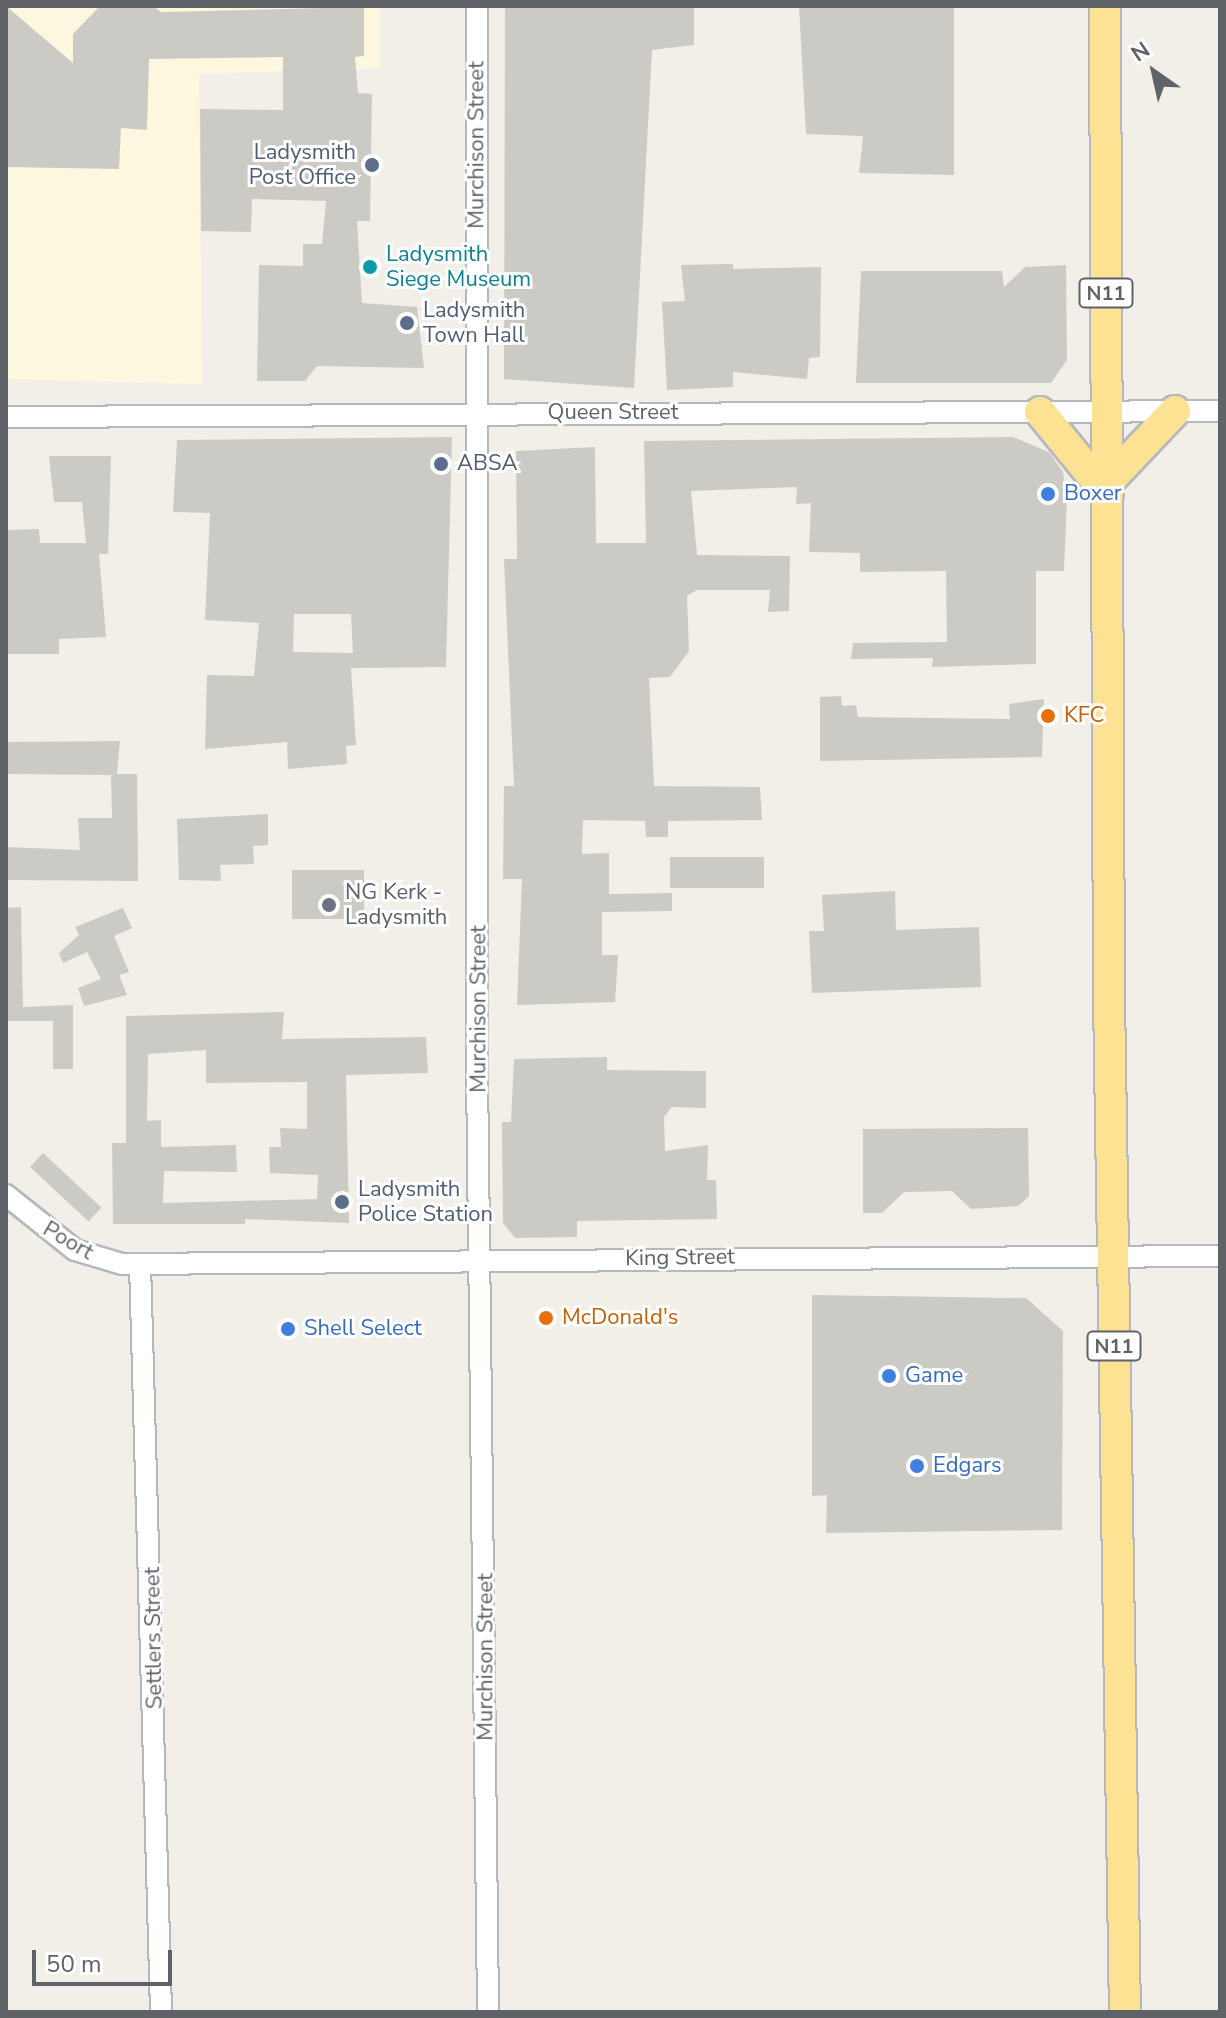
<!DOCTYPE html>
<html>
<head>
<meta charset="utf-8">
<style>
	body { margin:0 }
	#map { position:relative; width:1226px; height:2018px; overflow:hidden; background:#f1efe8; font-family:"Nunito Sans",sans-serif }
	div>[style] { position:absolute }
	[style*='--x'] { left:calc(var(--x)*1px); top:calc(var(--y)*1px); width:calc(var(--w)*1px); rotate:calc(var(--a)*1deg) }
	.commercial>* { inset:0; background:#fef7e0 }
	.building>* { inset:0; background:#cccac5; transform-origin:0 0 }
	.roads { filter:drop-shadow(2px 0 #b5b8bc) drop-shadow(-2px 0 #b5b8bc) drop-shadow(0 2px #b5b8bc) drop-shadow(0 -2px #b5b8bc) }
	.minor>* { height:20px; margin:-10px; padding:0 10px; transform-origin:10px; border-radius:10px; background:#fff }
	.highway>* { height:30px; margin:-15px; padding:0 15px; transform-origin:15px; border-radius:15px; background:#fde293 }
	.dots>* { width:22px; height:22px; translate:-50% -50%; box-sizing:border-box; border:4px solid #fff; border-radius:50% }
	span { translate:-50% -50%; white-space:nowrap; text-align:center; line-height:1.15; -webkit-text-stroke:6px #fff; paint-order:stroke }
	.shield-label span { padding:2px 6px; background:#fff; border:2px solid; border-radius:6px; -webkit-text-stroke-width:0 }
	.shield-label { font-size:20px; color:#5f6368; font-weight:700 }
	.street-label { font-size:22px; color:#5f6368 }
	.service-label { font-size:22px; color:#4e5e75 }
	.right { translate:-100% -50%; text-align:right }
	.left { translate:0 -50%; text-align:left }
	.culture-label { font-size:22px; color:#0d838f }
	.shop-label { font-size:22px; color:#366cbe }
	.food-label { font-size:22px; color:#c56008 }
	.worship-label { font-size:22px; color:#5b616d }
	.frame { position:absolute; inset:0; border:8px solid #5f6368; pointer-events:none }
	.north { position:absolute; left:1114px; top:32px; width:80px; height:80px; -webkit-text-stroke:6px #fff; paint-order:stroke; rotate:326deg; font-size:22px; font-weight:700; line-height:32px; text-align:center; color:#5f6368 }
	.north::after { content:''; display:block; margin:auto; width:28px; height:36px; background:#5f6368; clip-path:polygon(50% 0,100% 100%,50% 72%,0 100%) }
	.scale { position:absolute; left:32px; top:1950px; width:140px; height:36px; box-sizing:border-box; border:4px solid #5f6368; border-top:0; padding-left:10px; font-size:24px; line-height:28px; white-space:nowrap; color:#5f6368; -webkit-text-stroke:6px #fff; paint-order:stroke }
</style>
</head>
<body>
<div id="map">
	<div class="commercial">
		<div style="clip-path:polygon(6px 6px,380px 6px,380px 68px,199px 74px,202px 384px,6px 379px)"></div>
	</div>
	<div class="building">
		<div style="clip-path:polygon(6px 6px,73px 63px,73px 34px,100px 6px,153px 6px,161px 12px,364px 7px,364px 56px,355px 57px,358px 93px,372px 94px,370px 221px,357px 221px,362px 303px,417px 307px,424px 368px,317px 366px,305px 381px,257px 381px,259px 265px,303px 266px,303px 244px,322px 244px,326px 201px,252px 199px,251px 232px,201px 231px,200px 109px,283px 110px,283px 57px,149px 59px,147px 130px,121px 128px,119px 169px,6px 167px)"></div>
		<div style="clip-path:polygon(505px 6px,694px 6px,694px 45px,652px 50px,634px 388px,504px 379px)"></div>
		<div style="clip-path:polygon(799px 6px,954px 6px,954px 175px,859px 173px,863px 136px,806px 134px)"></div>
		<div style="clip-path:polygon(733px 264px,733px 269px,821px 267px,820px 357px,809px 358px,807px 379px,733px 372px,733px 387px,667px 390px,662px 302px,685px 301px,681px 265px)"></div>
		<div style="clip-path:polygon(1066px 265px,1067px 360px,1051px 383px,856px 383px,861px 271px,1002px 271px,1004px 287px,1025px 267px)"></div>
		<div style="clip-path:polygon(evenodd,452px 437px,446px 667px,351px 668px,356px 745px,346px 746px,347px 764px,288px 769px,287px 742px,205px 749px,207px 675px,254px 676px,259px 623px,205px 620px,210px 513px,173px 512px,177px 440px,452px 437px,294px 614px,351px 614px,353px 653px,293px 652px,294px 614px)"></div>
		<div style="clip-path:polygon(1013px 437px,1049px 452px,1063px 472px,1067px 498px,1064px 571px,1036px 571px,1036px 664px,932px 667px,933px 658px,851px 659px,853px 643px,947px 642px,946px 571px,860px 572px,860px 553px,809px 552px,811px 503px,796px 504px,797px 487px,691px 491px,697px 555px,790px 556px,789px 611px,768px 612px,770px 590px,697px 590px,687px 596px,689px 651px,670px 677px,649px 678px,654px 786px,760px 787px,762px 820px,668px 821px,668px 837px,646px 837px,645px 821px,583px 820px,582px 854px,609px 853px,609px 894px,672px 893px,672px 911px,602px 912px,602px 955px,618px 955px,615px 1002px,517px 1005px,522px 879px,503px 879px,504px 786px,514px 786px,504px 559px,517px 559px,516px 451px,595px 447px,596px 543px,646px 543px,644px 441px)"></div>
		<div style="clip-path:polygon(49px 456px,111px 456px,108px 554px,99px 554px,106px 637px,59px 639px,59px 654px,6px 654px,6px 530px,39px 529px,40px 543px,86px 543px,82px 502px,54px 502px)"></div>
		<div style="clip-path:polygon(841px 696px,842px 706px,856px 705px,858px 717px,1010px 719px,1009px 704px,1044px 699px,1042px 757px,820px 761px,820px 697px)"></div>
		<div style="clip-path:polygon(120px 741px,117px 774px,137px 774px,138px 881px,6px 880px,6px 847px,80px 850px,78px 818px,112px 818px,111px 775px,6px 774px,6px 742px)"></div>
		<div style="clip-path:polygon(268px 814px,268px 845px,253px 846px,254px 864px,220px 865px,221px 881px,179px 880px,177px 819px)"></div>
		<div style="left:764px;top:857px;width:31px;height:94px;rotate:90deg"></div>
		<div style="left:364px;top:870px;width:49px;height:72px;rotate:90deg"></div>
		<div style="clip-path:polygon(895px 891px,896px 930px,979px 927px,981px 987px,812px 993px,809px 931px,824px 931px,822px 895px)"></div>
		<div style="clip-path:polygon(21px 907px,23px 1007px,73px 1005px,73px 1069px,53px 1069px,53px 1021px,6px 1021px,6px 908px)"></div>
		<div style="clip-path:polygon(123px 908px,132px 928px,114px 936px,129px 972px,119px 975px,127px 995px,84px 1006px,78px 988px,101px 979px,87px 952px,63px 963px,59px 953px,79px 935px,75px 927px)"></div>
		<div style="clip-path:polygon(evenodd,284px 1012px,282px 1039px,426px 1037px,428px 1073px,346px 1075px,349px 1223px,245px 1219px,245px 1224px,113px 1224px,112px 1143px,126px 1143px,126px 1016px,284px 1012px,206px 1050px,206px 1083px,307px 1082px,307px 1129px,280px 1128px,281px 1147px,269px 1147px,270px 1173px,318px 1175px,317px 1199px,163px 1203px,164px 1171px,237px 1172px,236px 1145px,161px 1147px,161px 1120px,147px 1121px,148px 1054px,206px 1050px)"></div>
		<div style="clip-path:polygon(607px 1057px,607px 1070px,706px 1071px,706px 1108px,672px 1107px,664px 1117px,665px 1151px,708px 1145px,707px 1180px,716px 1180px,717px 1219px,577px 1221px,577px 1237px,515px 1238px,503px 1223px,502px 1122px,511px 1122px,514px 1059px)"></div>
		<div style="clip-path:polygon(1028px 1128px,1029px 1196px,1018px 1206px,971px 1209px,952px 1191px,904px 1192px,882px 1213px,863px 1213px,863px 1129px)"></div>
		<div style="left:43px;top:1153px;width:80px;height:19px;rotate:43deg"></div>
		<div style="clip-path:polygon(812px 1295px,1026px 1298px,1063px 1331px,1062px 1530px,826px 1533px,827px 1495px,812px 1496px)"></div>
	</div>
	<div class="roads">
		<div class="minor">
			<div style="--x:477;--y:6;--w:1063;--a:90"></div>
			<div style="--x:477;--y:1069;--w:943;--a:89.33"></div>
			<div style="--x:6;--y:417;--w:1214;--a:-0.28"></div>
			<div style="--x:6;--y:1195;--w:88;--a:38.6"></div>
			<div style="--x:75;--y:1250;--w:49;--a:16.6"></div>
			<div style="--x:122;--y:1264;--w:1098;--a:-0.42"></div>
			<div style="--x:140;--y:1264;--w:748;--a:88.39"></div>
		</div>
		<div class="highway">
			<div style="--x:1105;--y:6;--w:991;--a:89.77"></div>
			<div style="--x:1109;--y:997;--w:1015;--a:89.1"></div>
			<div style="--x:1040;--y:412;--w:107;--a:50.7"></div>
			<div style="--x:1107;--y:483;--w:99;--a:-46.6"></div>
		</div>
	</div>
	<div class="dots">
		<div style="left:372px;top:165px;background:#5c6f8a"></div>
		<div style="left:370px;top:267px;background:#0f9aa8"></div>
		<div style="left:407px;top:323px;background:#5c6f8a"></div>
		<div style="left:441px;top:464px;background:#5c6f8a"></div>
		<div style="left:1048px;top:494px;background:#3f7fe0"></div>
		<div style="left:1048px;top:716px;background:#e8710a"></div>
		<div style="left:329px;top:905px;background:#6b7280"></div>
		<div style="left:342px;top:1202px;background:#5c6f8a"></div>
		<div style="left:546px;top:1318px;background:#e8710a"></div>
		<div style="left:288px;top:1329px;background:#3f7fe0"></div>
		<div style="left:889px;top:1376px;background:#3f7fe0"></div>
		<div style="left:917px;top:1466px;background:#3f7fe0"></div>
	</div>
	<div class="shield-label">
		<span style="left:1106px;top:293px">N11</span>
		<span style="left:1114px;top:1346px">N11</span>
	</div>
	<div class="street-label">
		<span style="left:477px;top:145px;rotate:-90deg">Murchison Street</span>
		<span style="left:613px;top:413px">Queen Street</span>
		<span style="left:479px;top:1009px;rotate:-90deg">Murchison Street</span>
		<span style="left:68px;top:1241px;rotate:30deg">Poort</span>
		<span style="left:680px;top:1258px;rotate:-1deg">King Street</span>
		<span style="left:154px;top:1638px;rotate:-91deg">Settlers Street</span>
		<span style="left:486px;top:1657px;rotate:-90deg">Murchison Street</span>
	</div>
	<div class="service-label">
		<span class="right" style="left:356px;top:165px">Ladysmith<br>Post Office</span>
		<span class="left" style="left:423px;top:323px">Ladysmith<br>Town Hall</span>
		<span class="left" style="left:457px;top:464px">ABSA</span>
		<span class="left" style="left:358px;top:1202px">Ladysmith<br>Police Station</span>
	</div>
	<div class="culture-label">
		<span class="left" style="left:386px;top:267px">Ladysmith<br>Siege Museum</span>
	</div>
	<div class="shop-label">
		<span class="left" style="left:1064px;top:494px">Boxer</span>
		<span class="left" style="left:304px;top:1329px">Shell Select</span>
		<span class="left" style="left:905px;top:1376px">Game</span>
		<span class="left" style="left:933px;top:1466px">Edgars</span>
	</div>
	<div class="food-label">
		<span class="left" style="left:1064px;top:716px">KFC</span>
		<span class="left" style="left:562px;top:1318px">McDonald's</span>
	</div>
	<div class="worship-label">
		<span class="left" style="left:345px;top:905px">NG Kerk -<br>Ladysmith</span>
	</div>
	<div class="frame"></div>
	<div class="north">N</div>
	<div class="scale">50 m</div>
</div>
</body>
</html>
